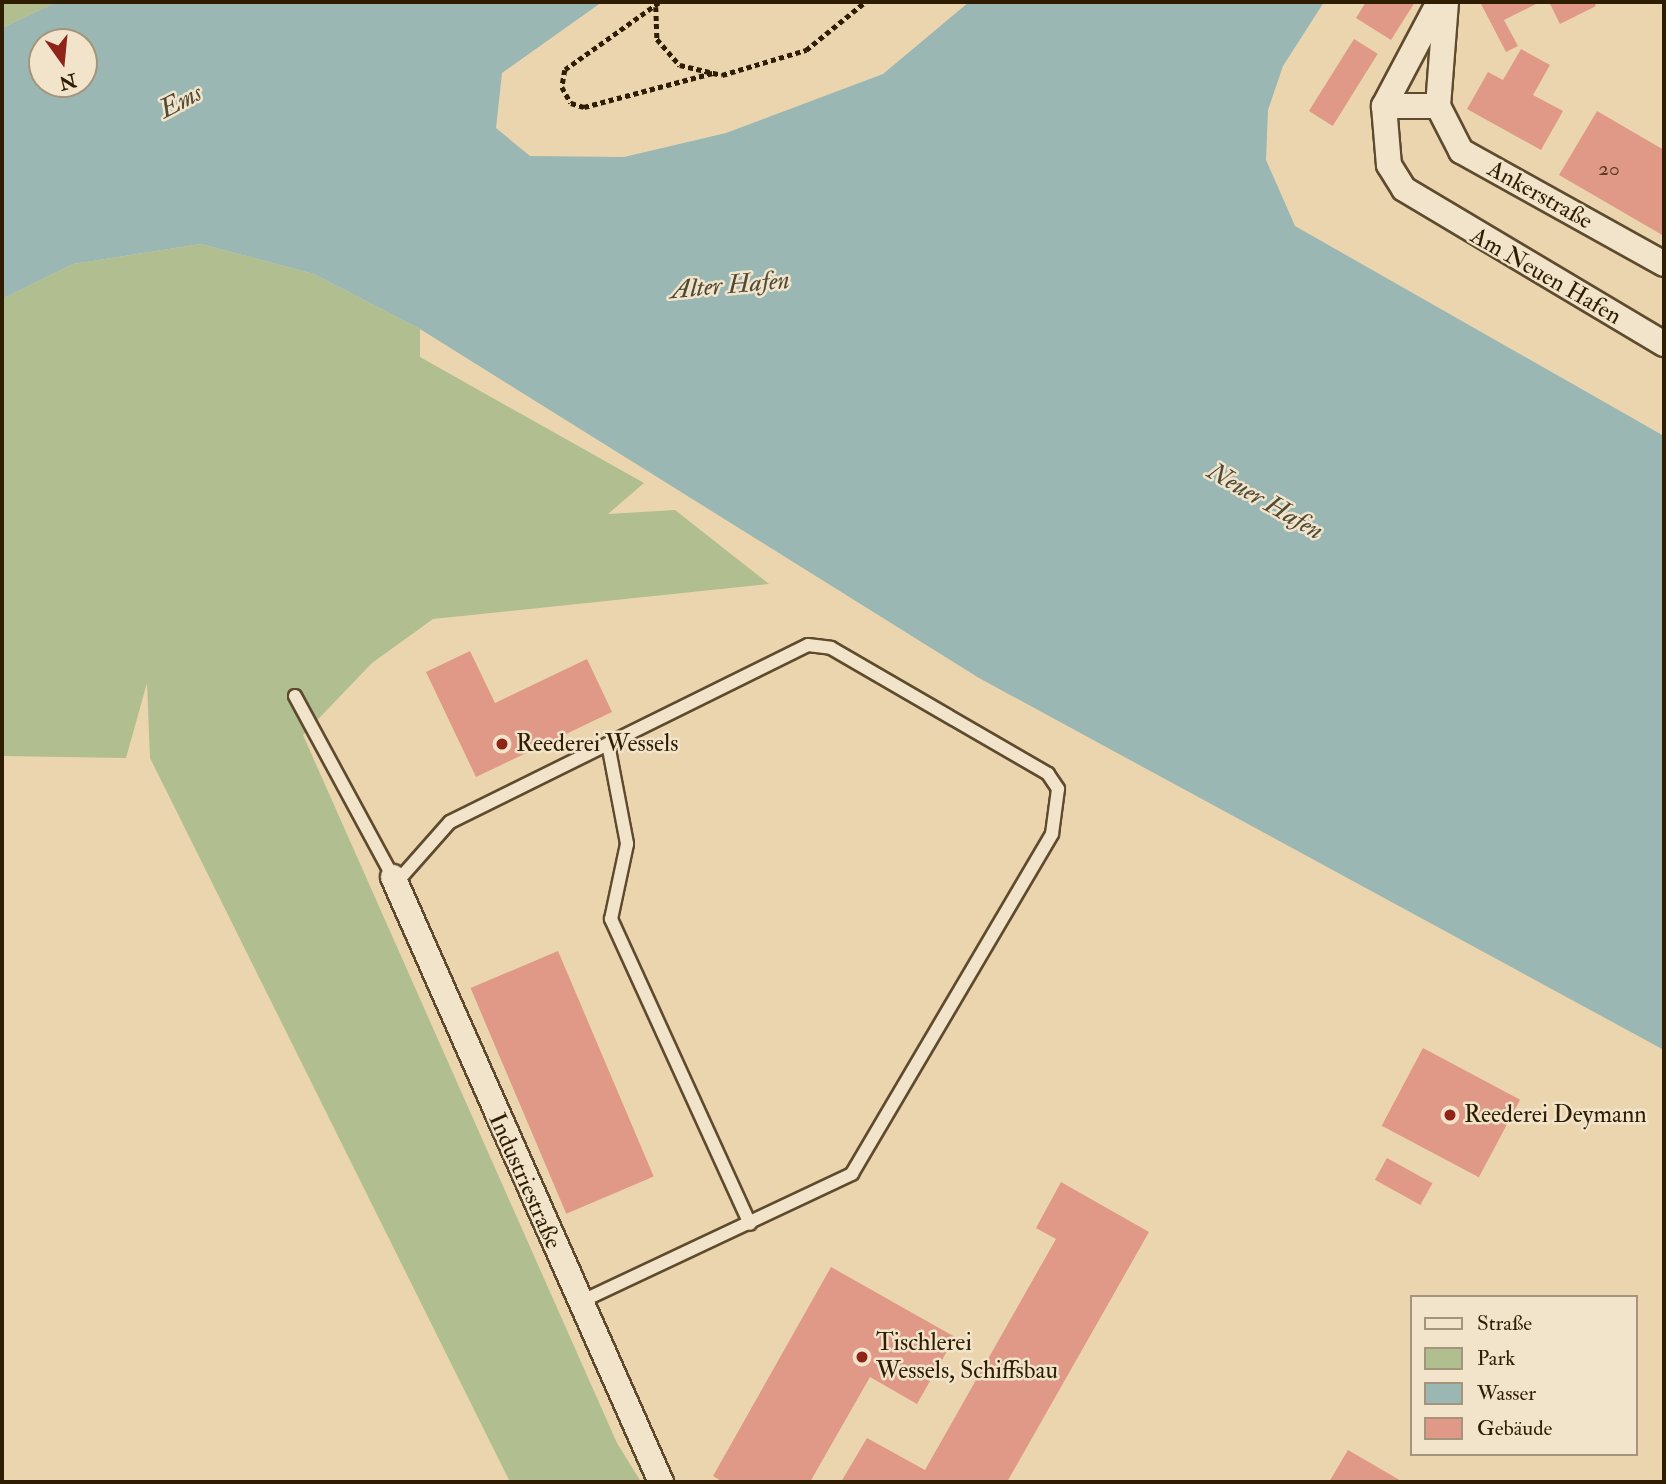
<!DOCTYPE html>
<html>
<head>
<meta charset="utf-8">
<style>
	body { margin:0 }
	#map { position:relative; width:1666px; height:1484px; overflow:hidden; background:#ebd5af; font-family:"IM FELL Double Pica",serif }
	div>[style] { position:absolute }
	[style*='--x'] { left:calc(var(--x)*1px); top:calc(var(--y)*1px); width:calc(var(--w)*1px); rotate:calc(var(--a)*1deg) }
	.green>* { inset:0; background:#b1be90 }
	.water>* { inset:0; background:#9ab7b3 }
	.building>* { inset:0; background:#df9986; transform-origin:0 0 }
	.path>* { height:4.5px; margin-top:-2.25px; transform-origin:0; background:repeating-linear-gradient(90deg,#2f1d02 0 5px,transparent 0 8.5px) }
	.roads { filter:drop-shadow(2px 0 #5e4b2d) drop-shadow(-2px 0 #5e4b2d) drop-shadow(0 2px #5e4b2d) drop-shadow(0 -2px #5e4b2d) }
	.lane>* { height:12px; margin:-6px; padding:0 6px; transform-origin:6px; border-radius:6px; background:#f2e4cb }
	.street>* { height:24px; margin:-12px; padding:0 12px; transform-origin:12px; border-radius:12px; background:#f2e4cb }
	.dots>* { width:19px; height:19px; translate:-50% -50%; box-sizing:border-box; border:4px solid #f2e4cb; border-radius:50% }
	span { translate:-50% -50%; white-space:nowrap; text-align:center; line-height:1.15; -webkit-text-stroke:5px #f2e4cb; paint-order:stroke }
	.number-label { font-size:21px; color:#5b3c23 }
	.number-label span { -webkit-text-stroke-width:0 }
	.street-label { font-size:24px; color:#2f1d02 }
	.poi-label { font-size:24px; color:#2f1d02 }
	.left { translate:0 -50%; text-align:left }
	.water-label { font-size:26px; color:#4f4b37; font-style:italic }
	.frame { position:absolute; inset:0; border:4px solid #2f1d02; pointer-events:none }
	.legend { position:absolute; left:1410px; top:1295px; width:228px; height:161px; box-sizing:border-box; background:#f2e4cb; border:2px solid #a4947b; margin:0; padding:9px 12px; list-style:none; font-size:21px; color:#2f1d02 }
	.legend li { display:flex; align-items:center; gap:14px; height:35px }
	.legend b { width:35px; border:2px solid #a4947b }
	.north { position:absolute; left:28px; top:28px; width:70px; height:70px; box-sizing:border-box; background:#f2e4cb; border:2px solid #a4947b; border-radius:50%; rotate:165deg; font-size:19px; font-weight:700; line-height:28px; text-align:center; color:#2f1d02 }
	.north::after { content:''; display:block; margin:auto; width:24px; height:32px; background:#8f2418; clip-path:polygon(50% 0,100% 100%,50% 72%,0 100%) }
</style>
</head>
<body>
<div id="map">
	<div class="green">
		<div style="clip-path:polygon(2px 2px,57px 2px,2px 28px)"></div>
		<div style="clip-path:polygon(201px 244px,314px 274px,420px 329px,420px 357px,644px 483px,608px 514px,675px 510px,769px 584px,433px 619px,372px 663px,303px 735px,617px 1443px,641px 1482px,510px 1482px,150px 758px,147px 683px,126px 758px,2px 756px,2px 299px,73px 264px)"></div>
	</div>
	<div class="water">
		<div style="clip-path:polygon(evenodd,57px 2px,602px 2px,502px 73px,496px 128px,530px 156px,624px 157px,726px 133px,883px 74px,969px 2px,1324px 2px,1283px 66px,1268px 110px,1266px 160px,1295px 226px,1664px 436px,1664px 1050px,979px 678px,420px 329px,314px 274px,201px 244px,73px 264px,2px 299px,2px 28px,57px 2px,42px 42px,84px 42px,84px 84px,42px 84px,42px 42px)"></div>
	</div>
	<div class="building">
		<div style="clip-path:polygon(1366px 2px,1415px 2px,1391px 40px,1356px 18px)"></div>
		<div style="clip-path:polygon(1480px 2px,1540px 2px,1504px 20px,1518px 46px,1506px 52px)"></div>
		<div style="clip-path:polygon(1549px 2px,1594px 2px,1596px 6px,1560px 24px)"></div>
		<div style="left:1354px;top:39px;width:28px;height:85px;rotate:32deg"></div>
		<div style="clip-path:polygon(1521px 49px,1550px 65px,1533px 95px,1563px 111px,1541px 150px,1467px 109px,1488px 72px,1503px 80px)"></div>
		<div style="clip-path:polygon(1597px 111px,1664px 150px,1664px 236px,1559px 175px)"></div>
		<div style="clip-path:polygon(470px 651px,495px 703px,587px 659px,612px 712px,476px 777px,426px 672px)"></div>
		<div style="left:558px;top:951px;width:245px;height:95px;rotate:67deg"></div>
		<div style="left:1423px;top:1048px;width:110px;height:88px;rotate:28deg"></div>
		<div style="left:1387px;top:1158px;width:52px;height:25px;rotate:29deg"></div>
		<div style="clip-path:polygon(1061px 1182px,1149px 1232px,1007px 1482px,841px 1482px,867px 1438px,925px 1470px,1056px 1239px,1036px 1228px)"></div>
		<div style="clip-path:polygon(831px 1267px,955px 1337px,917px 1404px,870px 1377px,810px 1482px,723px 1482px,713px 1476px)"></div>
		<div style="clip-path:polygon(1348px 1450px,1403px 1482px,1329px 1482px)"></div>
	</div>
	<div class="path">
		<div style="--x:659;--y:3;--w:115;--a:144.5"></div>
		<div style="--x:565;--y:70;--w:17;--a:100"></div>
		<div style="--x:562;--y:87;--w:18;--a:61"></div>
		<div style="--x:571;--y:103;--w:14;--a:17"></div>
		<div style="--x:584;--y:107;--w:133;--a:-14.8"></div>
		<div style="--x:656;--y:7;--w:32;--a:88"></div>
		<div style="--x:657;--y:39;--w:35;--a:49"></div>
		<div style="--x:680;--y:65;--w:43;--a:13.4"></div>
		<div style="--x:722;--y:75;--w:88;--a:-16.6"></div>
		<div style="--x:806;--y:50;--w:76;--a:-39.1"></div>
	</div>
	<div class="roads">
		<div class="lane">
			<div style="--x:295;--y:696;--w:206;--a:61.6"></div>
			<div style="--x:608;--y:744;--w:102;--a:79.2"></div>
			<div style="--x:627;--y:844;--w:77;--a:102"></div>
			<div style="--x:611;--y:919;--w:335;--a:65.5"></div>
			<div style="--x:396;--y:883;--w:81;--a:-48.5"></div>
			<div style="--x:450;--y:822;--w:399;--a:-26.3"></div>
			<div style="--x:808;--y:645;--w:23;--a:7"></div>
			<div style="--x:831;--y:648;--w:251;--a:30.1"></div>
			<div style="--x:1048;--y:774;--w:18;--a:56"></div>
			<div style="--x:1058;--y:789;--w:45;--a:97.6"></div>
			<div style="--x:1052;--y:834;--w:394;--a:120.5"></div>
			<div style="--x:852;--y:1174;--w:303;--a:154.8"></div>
		</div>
		<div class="street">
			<div style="--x:1439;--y:2;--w:118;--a:117.9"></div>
			<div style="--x:1384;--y:106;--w:59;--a:85.2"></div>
			<div style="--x:1389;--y:165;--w:28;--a:58"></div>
			<div style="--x:1404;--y:189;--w:303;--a:30.8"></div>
			<div style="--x:1446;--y:2;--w:104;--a:94.4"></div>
			<div style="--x:1438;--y:106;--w:51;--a:62.9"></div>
			<div style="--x:1461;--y:151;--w:232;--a:29.1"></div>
			<div style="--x:1384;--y:106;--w:54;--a:0"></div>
			<div style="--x:393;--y:877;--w:662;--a:66.11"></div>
		</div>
	</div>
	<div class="dots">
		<div style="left:502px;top:744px;background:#8f2418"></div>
		<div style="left:1450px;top:1115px;background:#8f2418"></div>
		<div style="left:862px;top:1357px;background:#8f2418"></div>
	</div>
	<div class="number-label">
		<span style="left:1609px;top:169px">20</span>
	</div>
	<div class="street-label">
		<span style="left:1540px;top:195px;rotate:29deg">Ankerstraße</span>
		<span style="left:1546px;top:276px;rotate:30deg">Am Neuen Hafen</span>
		<span style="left:525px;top:1181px;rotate:66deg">Industriestraße</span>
	</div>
	<div class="poi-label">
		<span class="left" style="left:516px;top:744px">Reederei Wessels</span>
		<span class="left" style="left:1464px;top:1115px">Reederei Deymann</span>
		<span class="left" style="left:876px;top:1357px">Tischlerei<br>Wessels, Schiffsbau</span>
	</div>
	<div class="water-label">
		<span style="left:181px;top:102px;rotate:-28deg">Ems</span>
		<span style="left:730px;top:286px;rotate:-5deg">Alter Hafen</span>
		<span style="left:1265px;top:502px;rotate:30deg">Neuer Hafen</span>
	</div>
	<div class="frame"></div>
	<ul class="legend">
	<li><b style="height:9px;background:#f2e4cb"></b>Straße</li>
	<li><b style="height:19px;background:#b1be90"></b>Park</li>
	<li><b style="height:19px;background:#9ab7b3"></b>Wasser</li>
	<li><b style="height:19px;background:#df9986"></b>Gebäude</li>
	</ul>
	<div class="north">N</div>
</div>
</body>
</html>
